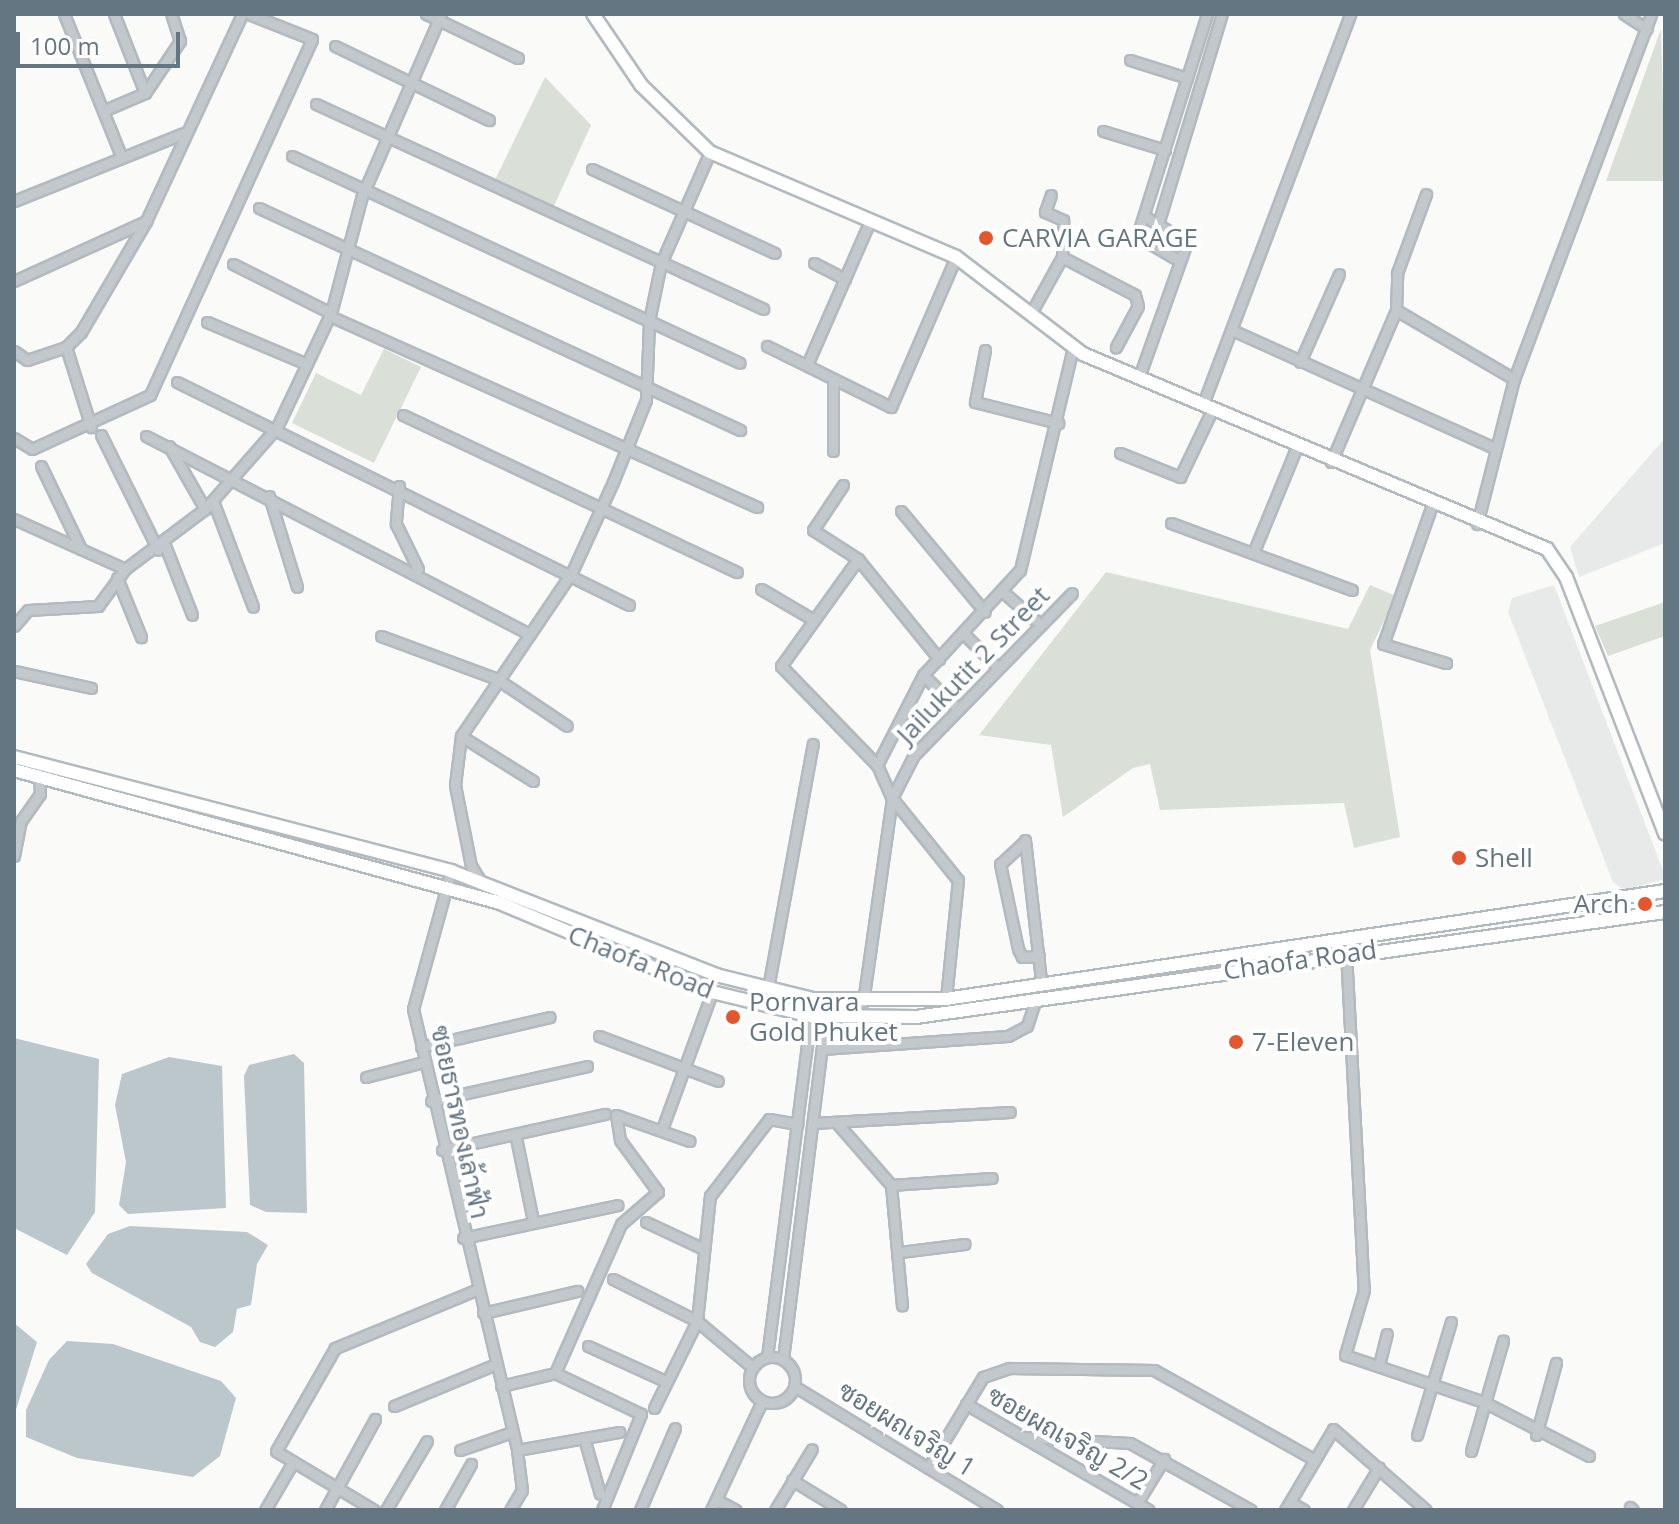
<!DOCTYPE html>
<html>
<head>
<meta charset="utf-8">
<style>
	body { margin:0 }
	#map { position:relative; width:1679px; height:1524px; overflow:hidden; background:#fafaf8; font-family:"Open Sans",Sarabun,sans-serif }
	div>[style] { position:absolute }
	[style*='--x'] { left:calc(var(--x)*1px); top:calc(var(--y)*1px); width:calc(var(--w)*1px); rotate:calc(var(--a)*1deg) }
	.built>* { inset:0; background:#e8e9e9 }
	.green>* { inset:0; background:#dadfd7 }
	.water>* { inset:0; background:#bbc7cb }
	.roads { filter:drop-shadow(2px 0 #b3babf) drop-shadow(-2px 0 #b3babf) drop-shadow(0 2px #b3babf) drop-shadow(0 -2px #b3babf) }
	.street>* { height:9px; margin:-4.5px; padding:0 4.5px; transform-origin:4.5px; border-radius:4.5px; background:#c3c8cc }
	.street>.ring { margin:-4.5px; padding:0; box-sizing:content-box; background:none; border:9px solid #c3c8cc; border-radius:50% }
	.secondary>* { height:12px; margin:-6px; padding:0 6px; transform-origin:6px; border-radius:6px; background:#fff }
	.dots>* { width:22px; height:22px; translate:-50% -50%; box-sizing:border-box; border:4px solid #fff; border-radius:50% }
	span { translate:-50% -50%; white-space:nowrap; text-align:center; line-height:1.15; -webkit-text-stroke:8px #fff; paint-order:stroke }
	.poi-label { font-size:26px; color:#657683 }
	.left { translate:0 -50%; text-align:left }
	.right { translate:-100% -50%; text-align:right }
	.street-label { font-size:26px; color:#657683 }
	.frame { position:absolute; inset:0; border:16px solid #657683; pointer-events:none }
	.scale { position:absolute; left:16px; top:32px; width:164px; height:36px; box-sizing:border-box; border:4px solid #657683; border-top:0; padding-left:10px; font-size:24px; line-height:28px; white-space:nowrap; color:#657683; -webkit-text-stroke:6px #fff; paint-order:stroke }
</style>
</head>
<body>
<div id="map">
	<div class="built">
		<div style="clip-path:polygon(1665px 438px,1665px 543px,1579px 577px,1570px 547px)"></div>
		<div style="clip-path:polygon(1554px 585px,1665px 876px,1665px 879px,1624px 890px,1613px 882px,1508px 612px,1512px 598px)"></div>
	</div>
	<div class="green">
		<div style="clip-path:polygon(1661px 29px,1665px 181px,1606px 181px)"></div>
		<div style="clip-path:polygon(545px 77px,591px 125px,553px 208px,495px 180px)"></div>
		<div style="clip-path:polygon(384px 349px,421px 367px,374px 463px,292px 423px,316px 373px,361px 395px)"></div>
		<div style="clip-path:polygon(1106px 572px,1348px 629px,1370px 585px,1396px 596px,1370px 650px,1400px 837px,1354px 848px,1344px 803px,1160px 810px,1150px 764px,1133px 768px,1063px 817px,1051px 745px,979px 735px)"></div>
		<div style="clip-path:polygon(1665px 602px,1665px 636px,1608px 656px,1595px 626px)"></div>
	</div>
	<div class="water">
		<div style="clip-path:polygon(14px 1038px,99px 1059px,95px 1212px,67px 1255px,14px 1228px)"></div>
		<div style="clip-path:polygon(294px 1054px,304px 1063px,307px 1213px,266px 1212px,250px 1205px,244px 1076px,249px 1065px)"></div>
		<div style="clip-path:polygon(169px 1057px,222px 1066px,226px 1208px,128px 1214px,119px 1205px,126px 1162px,115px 1105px,122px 1074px)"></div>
		<div style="clip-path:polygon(130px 1226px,247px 1232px,268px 1245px,257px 1264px,251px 1305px,237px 1309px,233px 1332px,215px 1347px,200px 1342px,191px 1327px,92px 1273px,86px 1264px,108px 1234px)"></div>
		<div style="clip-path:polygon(14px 1323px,37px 1342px,14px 1416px)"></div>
		<div style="clip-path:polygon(67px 1341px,113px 1344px,221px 1381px,236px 1398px,220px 1456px,193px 1477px,77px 1458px,26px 1437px,26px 1410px,49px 1360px)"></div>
	</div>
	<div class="roads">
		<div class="street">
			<div style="--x:64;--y:14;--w:155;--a:68.1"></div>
			<div style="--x:114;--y:14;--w:85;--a:68.6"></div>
			<div style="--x:426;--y:14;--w:102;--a:25.6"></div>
			<div style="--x:1624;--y:14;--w:27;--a:33"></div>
			<div style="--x:335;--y:46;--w:171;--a:25.7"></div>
			<div style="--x:1130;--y:60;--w:60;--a:17.5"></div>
			<div style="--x:316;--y:104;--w:492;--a:24.6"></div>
			<div style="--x:105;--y:110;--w:43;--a:-23"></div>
			<div style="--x:145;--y:93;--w:63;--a:-56.1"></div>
			<div style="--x:180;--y:41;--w:28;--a:-108"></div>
			<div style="--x:1103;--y:131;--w:65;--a:17"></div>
			<div style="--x:292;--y:156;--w:493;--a:24.8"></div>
			<div style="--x:592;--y:169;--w:201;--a:24.7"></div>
			<div style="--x:14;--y:201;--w:183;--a:-21.8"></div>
			<div style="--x:259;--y:208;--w:530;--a:24.78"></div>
			<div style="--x:1158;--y:224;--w:220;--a:-73.1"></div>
			<div style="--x:1062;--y:257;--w:82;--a:27.5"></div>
			<div style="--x:1135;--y:295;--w:11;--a:75"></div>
			<div style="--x:1138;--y:306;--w:47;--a:118.2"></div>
			<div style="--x:1180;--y:261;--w:50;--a:-149.8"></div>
			<div style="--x:1137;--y:236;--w:233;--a:-72.5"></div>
			<div style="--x:814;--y:263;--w:35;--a:27"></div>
			<div style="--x:233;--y:264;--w:110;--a:26.6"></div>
			<div style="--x:14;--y:281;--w:145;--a:-24.4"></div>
			<div style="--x:1396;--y:310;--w:137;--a:30.3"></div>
			<div style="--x:1031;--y:313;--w:64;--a:-61"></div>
			<div style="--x:1062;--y:257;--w:37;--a:-88"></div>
			<div style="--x:1063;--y:220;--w:20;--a:-156"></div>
			<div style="--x:1045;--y:212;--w:18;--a:-71"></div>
			<div style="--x:330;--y:316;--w:468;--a:24.1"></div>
			<div style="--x:207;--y:322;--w:108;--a:22.8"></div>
			<div style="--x:1232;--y:330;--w:288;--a:24.2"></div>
			<div style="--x:767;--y:346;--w:138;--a:26.2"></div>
			<div style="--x:891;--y:407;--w:163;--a:-66.6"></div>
			<div style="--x:66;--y:347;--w:84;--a:72.6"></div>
			<div style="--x:985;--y:350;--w:53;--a:100.9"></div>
			<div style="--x:975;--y:402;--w:86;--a:14.2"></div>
			<div style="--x:14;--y:351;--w:16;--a:35"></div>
			<div style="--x:27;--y:360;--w:41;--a:-18.4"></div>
			<div style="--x:66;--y:347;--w:21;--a:-45"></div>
			<div style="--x:81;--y:332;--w:129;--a:-59.6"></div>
			<div style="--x:146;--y:221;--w:228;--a:-65.1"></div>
			<div style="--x:1300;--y:362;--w:96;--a:-66.1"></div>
			<div style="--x:807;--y:365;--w:157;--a:-66.4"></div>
			<div style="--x:1139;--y:377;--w:143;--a:-70.4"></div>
			<div style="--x:1187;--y:242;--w:50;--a:-148.8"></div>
			<div style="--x:833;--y:379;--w:72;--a:90"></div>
			<div style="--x:177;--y:382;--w:504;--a:26.26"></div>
			<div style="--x:1203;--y:404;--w:417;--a:-69.3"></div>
			<div style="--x:403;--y:415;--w:369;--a:25.2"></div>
			<div style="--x:101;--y:435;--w:128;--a:63.6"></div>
			<div style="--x:146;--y:436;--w:432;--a:27.3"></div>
			<div style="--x:14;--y:438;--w:21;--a:31"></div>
			<div style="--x:32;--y:449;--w:130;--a:-24.6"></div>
			<div style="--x:150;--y:395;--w:391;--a:-65.5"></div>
			<div style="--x:312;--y:39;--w:68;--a:-158.4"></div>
			<div style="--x:169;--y:446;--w:73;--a:60.3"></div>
			<div style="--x:1120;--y:453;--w:65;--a:21.8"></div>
			<div style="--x:1180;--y:477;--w:76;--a:-64.4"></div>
			<div style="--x:1331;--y:462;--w:165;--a:-66.8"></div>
			<div style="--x:1396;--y:310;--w:37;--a:-88"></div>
			<div style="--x:1397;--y:273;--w:84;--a:-69.8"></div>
			<div style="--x:41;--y:466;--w:92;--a:64.3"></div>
			<div style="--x:843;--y:485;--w:54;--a:123.7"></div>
			<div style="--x:813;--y:530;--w:54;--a:32.8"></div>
			<div style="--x:858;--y:559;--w:129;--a:51"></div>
			<div style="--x:399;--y:486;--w:38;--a:95"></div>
			<div style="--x:396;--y:524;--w:50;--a:63.9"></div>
			<div style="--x:269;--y:496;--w:95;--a:72.9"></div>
			<div style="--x:213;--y:501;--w:113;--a:69.3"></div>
			<div style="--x:1432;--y:505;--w:147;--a:109.4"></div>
			<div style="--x:1383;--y:644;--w:66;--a:16.8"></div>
			<div style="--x:901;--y:511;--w:131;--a:50.3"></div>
			<div style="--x:14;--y:519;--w:122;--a:24.2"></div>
			<div style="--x:1171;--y:523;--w:193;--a:20.3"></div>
			<div style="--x:1477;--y:524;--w:150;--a:-75.7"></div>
			<div style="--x:1514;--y:379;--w:390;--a:-69.4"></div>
			<div style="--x:164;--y:543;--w:77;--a:68.7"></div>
			<div style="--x:1254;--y:551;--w:113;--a:-67.7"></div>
			<div style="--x:858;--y:559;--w:132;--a:125.7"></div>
			<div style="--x:781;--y:666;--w:138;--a:45.9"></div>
			<div style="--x:877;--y:765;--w:36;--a:66"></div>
			<div style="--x:892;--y:798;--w:105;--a:51.2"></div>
			<div style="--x:958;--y:880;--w:120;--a:95.8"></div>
			<div style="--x:117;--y:578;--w:64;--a:67.9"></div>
			<div style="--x:761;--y:589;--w:59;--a:30.5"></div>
			<div style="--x:1003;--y:592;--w:50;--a:41"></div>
			<div style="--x:14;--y:626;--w:21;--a:-49"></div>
			<div style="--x:28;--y:610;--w:70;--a:-3.3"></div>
			<div style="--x:98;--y:606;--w:46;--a:-53.9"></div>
			<div style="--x:125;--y:569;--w:100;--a:-36.9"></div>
			<div style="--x:205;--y:509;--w:109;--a:-48.7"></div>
			<div style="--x:277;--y:427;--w:126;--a:-64.7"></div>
			<div style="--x:331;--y:313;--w:121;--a:-75.2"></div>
			<div style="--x:362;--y:196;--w:198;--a:-66.5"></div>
			<div style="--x:964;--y:634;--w:48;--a:45"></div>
			<div style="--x:381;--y:636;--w:124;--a:20.3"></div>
			<div style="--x:497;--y:679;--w:84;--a:33.9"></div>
			<div style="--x:14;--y:671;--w:79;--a:12.4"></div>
			<div style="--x:923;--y:675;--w:49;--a:44.2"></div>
			<div style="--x:461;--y:736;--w:85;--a:32"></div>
			<div style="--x:877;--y:765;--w:101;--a:-62.9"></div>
			<div style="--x:923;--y:675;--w:143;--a:-47.3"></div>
			<div style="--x:1020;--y:570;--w:229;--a:-76.6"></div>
			<div style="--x:1025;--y:840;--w:142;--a:83.5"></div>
			<div style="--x:1025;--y:841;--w:34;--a:137"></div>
			<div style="--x:1000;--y:864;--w:87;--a:78"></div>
			<div style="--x:1018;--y:949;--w:9;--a:63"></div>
			<div style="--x:1022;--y:957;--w:17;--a:-3"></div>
			<div style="--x:14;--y:856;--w:36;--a:-79"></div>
			<div style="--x:21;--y:821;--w:33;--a:-55"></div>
			<div style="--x:40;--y:794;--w:17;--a:-93"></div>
			<div style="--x:451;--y:871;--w:143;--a:105.4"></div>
			<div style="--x:413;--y:1009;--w:453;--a:76.7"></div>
			<div style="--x:517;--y:1450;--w:40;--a:82.9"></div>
			<div style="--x:522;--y:1490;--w:23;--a:121"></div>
			<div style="--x:481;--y:882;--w:19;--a:-122"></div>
			<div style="--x:471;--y:866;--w:83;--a:-101.2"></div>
			<div style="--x:455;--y:785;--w:49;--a:-83"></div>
			<div style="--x:461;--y:736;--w:198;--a:-55.9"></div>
			<div style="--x:572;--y:572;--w:99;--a:-65.5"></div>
			<div style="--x:613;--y:482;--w:88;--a:-68.1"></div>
			<div style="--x:646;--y:400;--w:79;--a:-87.8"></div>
			<div style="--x:649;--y:321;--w:59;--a:-78.3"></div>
			<div style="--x:661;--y:263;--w:121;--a:-66.2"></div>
			<div style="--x:1346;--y:952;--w:338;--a:87"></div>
			<div style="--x:1364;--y:1290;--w:68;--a:106.3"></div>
			<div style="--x:1345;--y:1355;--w:147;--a:18.7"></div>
			<div style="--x:1484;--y:1402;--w:118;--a:27.2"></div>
			<div style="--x:768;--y:988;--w:248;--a:-79.6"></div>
			<div style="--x:863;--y:1002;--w:206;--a:-81.9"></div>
			<div style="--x:892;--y:798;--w:48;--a:-62.9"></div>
			<div style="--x:914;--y:755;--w:226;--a:-45.7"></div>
			<div style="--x:599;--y:1036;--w:127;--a:20.7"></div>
			<div style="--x:421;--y:1047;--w:132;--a:-13.1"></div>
			<div style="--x:822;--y:1049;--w:186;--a:-4"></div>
			<div style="--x:1008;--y:1036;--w:21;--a:-28"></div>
			<div style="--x:1027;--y:1026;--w:26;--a:-72"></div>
			<div style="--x:366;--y:1077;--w:60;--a:-14.5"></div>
			<div style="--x:431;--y:1101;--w:160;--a:-12.6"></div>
			<div style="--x:836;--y:1122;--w:84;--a:48.9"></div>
			<div style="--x:891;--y:1185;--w:121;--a:84.8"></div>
			<div style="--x:813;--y:1123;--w:197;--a:-3.2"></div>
			<div style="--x:662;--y:1129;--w:146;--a:-69.9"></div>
			<div style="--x:516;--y:1138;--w:85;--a:78.4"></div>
			<div style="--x:442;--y:1150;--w:167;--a:-12.5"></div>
			<div style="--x:891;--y:1185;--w:101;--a:-4"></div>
			<div style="--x:646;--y:1222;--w:64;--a:25"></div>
			<div style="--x:463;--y:1238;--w:158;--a:-12"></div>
			<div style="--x:900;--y:1252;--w:65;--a:-7"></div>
			<div style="--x:613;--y:1279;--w:94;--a:26.6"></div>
			<div style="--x:697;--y:1321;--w:72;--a:39.9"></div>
			<div style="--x:483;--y:1313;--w:97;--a:-13.2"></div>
			<div style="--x:588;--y:1346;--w:85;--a:24.4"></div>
			<div class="ring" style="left:749px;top:1357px;width:37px;height:37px"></div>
			<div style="--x:767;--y:1357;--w:361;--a:-82.7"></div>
			<div style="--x:783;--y:1359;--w:362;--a:-82.9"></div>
			<div style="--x:1379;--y:1365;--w:32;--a:-76"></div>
			<div style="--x:501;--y:1386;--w:51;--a:-13.5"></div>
			<div style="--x:794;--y:1386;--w:238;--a:31.4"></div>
			<div style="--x:966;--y:1404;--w:211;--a:30.1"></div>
			<div style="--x:394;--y:1406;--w:110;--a:-22.4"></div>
			<div style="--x:654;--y:1408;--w:97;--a:-63.7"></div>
			<div style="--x:697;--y:1321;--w:126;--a:-84.1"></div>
			<div style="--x:710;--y:1196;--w:97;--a:-52.5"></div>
			<div style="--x:769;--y:1119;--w:29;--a:10"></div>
			<div style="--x:1417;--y:1435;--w:118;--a:-73.3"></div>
			<div style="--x:1536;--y:1435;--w:75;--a:-74.5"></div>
			<div style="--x:1024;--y:1437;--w:106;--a:3.2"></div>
			<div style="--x:1130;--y:1443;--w:138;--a:29"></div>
			<div style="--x:584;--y:1438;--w:58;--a:74.1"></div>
			<div style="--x:460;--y:1450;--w:55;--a:-19.1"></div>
			<div style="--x:517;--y:1450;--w:104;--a:-10"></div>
			<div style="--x:1471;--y:1451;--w:115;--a:-73.8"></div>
			<div style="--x:928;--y:1468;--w:106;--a:-58.9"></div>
			<div style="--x:983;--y:1377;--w:28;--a:-19"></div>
			<div style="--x:1009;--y:1368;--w:145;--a:0.8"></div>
			<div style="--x:1154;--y:1370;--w:184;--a:29.2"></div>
			<div style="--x:792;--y:1480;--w:57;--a:31.5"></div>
			<div style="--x:717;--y:1500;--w:21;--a:28"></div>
			<div style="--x:1290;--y:1502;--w:16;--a:30"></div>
			<div style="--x:1137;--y:1503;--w:52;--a:-58.5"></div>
			<div style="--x:1630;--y:1507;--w:4;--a:45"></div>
			<div style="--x:265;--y:1510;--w:56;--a:-59.7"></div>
			<div style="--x:325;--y:1510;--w:104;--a:-61.2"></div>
			<div style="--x:374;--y:1510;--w:114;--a:-149"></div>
			<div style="--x:276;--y:1451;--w:119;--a:-60.2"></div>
			<div style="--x:335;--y:1348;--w:152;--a:-22.4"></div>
			<div style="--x:386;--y:1510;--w:80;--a:-59.3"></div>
			<div style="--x:445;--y:1510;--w:53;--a:-60.5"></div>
			<div style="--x:602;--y:1510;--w:104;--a:-67.9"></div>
			<div style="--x:641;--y:1414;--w:95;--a:-154.5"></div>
			<div style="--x:555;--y:1373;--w:163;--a:-66.1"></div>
			<div style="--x:621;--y:1224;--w:49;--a:-40.9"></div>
			<div style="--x:658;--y:1192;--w:64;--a:-126.2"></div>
			<div style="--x:620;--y:1140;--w:25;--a:-99"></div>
			<div style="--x:616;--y:1115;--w:78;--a:19.4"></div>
			<div style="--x:640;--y:1510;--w:89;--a:-66.9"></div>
			<div style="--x:711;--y:1510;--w:120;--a:-64.9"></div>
			<div style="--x:775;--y:1510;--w:71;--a:-58.8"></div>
			<div style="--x:1285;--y:1510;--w:94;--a:-59.3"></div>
			<div style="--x:1333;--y:1429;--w:123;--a:41.1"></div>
			<div style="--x:1353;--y:1510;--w:50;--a:-58.8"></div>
		</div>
		<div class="secondary">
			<div style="--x:593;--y:14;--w:86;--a:55.9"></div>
			<div style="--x:641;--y:85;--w:96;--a:44.2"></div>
			<div style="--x:710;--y:152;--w:267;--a:23.1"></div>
			<div style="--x:956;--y:257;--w:160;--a:37.4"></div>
			<div style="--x:1083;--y:354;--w:503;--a:22.8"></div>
			<div style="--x:1547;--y:549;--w:34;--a:56"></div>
			<div style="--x:1566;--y:577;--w:275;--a:68.9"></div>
			<div style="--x:14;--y:757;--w:452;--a:14.6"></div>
			<div style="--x:451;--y:871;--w:285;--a:21.4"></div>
			<div style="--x:716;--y:975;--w:100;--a:13.9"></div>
			<div style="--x:813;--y:999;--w:133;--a:0"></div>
			<div style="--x:946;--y:999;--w:727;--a:-8.54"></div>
			<div style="--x:14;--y:770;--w:504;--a:15.3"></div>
			<div style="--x:500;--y:903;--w:230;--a:22.8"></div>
			<div style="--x:712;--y:992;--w:102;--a:13.6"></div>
			<div style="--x:811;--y:1016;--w:105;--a:0.5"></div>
			<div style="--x:916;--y:1017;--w:756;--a:-7.98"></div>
		</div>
	</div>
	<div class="dots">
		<div style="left:986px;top:238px;background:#e4572e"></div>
		<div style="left:1459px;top:858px;background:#e4572e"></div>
		<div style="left:1645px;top:904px;background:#e4572e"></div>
		<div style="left:733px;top:1017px;background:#e4572e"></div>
		<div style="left:1236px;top:1042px;background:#e4572e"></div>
	</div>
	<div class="poi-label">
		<span class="left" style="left:1002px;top:238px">CARVIA GARAGE</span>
		<span class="left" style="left:1475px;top:858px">Shell</span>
		<span class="right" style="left:1629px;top:904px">Arch</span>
		<span class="left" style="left:749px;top:1017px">Pornvara<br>Gold Phuket</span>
		<span class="left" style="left:1252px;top:1042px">7-Eleven</span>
	</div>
	<div class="street-label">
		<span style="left:973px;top:665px;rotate:-46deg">Jailukutit 2 Street</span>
		<span style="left:1300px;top:960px;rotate:-8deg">Chaofa Road</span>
		<span style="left:641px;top:962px;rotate:22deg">Chaofa Road</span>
		<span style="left:460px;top:1122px;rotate:78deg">ซอยธารทองเล้าฟ้า</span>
		<span style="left:907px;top:1429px;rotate:32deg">ซอยผถเจริญ 1</span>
		<span style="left:1068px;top:1438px;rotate:30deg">ซอยผถเจริญ 2/2</span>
	</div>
	<div class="frame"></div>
	<div class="scale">100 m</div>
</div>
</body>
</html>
